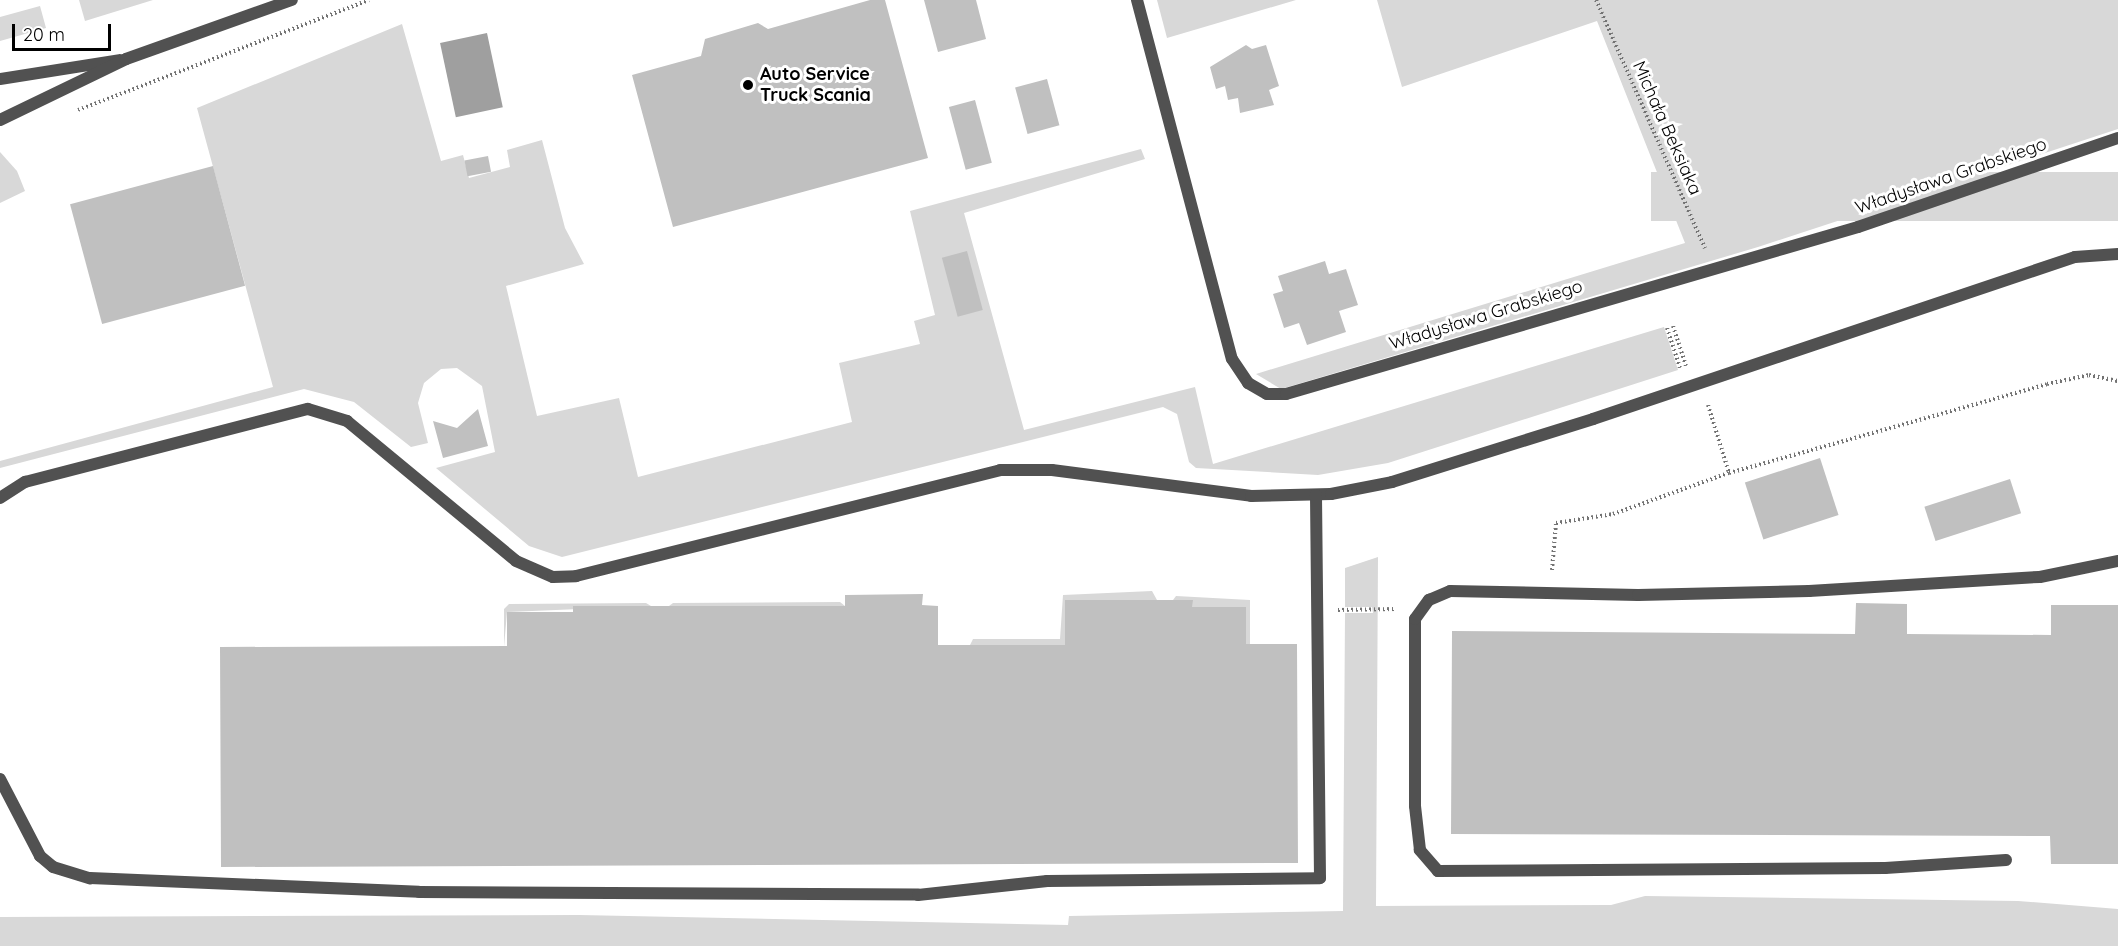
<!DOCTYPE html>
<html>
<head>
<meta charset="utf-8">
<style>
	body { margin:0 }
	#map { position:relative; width:2118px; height:946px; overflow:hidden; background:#fff; font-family:Quicksand,sans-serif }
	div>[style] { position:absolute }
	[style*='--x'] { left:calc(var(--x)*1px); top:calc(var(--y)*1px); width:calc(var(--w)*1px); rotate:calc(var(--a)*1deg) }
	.green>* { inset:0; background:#d8d8d8; transform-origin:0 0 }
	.water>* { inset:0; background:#9f9f9f; transform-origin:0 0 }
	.building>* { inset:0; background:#c0c0c0; transform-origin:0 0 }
	.path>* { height:4px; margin-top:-2px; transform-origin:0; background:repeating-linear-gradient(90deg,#737373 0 1.5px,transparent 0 4.5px) }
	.service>* { height:12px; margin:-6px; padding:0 6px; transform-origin:6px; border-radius:6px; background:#515151 }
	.minor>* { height:12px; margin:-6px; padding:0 6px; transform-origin:6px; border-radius:6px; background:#515151 }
	.dots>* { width:16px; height:16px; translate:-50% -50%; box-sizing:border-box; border:3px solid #fff; border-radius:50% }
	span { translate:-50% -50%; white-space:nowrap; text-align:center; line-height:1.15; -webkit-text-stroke:6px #fff; paint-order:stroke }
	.poi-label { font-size:18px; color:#000; font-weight:700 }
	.left { translate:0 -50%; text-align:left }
	.street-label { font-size:18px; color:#000 }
	.scale { position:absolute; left:12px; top:24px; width:99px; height:27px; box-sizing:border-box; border:3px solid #000; border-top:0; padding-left:8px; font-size:18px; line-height:21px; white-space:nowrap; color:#000; -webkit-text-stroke:4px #fff; paint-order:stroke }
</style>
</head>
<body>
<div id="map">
	<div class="green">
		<div style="clip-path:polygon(79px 0,153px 0,85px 21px)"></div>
		<div style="clip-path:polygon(1157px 0,1296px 0,1167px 38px)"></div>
		<div style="clip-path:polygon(1377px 0,2118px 0,2118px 129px,1758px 247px,1281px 389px,1256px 374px,1685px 243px,1597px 21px,1402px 87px)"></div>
		<div style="clip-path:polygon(40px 6px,46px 28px,0 41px,0 17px)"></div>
		<div style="clip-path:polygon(402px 24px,441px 161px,463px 155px,469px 178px,510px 167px,507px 150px,542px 140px,565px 228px,584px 264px,506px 286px,537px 416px,619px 398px,638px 477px,852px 422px,839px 363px,920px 344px,914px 321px,935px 315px,910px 211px,1141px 149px,1145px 159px,964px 213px,1024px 430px,1195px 387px,1213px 464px,1664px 327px,1678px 370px,1388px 463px,1318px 475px,1196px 468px,1189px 462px,1177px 414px,1163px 407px,562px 557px,529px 546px,436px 468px,495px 452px,482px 386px,457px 368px,441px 369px,424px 383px,418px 403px,428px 443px,411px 447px,354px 402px,304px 389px,0 468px,0 461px,273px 387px,197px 108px)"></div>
		<div style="clip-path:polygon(0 152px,17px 171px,25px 191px,0 203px)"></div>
		<div style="left:2118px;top:172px;width:49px;height:467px;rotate:90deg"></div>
		<div style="clip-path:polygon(1378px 557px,1376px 906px,1611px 905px,1645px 896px,2018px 901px,2118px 909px,2118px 946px,0 946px,0 917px,579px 915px,1068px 925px,1069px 916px,1343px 911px,1345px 613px,1373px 613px,1372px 607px,1345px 607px,1345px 568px)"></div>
		<div style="clip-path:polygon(1152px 591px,1157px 600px,1065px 600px,1065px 645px,970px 645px,973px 639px,1060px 639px,1063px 595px)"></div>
		<div style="clip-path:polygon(1176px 596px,1250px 600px,1250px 644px,1246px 644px,1245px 607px,1192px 607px,1192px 600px,1173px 600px)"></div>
		<div style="clip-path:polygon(840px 602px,845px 606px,669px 606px,673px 603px)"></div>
		<div style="clip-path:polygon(646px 603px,651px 606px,507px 612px,504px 647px,504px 609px,509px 604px)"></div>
	</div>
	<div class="water">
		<div style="left:487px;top:33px;width:76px;height:48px;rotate:78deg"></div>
	</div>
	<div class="building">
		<div style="clip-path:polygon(870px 0,885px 0,928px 158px,673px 227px,632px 75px,701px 56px,705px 39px,758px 23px,768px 29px)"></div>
		<div style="clip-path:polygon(924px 0,976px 0,986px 39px,938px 52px)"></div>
		<div style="clip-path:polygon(1246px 45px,1252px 49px,1266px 45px,1279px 86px,1269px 90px,1274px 105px,1240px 113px,1238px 98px,1228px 100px,1225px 86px,1216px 89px,1210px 67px)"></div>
		<div style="left:1047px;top:79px;width:48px;height:33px;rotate:75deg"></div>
		<div style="left:975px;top:100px;width:65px;height:27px;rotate:75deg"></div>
		<div style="left:488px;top:156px;width:16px;height:24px;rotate:79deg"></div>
		<div style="left:213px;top:166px;width:124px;height:148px;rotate:75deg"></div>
		<div style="left:967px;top:251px;width:61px;height:26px;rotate:75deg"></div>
		<div style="clip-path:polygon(1325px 261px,1329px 274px,1346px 269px,1358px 305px,1339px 311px,1346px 332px,1307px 345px,1299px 323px,1284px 328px,1273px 294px,1283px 291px,1278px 276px)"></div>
		<div style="clip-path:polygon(478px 409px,488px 446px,443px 458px,433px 421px,457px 428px)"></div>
		<div style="left:1820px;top:458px;width:60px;height:79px;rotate:72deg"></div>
		<div style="left:2010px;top:479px;width:36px;height:90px;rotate:72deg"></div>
		<div style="clip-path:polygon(923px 594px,922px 605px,938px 606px,938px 645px,1065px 645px,1065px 600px,1193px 600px,1192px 607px,1246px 607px,1246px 644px,1297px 644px,1298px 863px,221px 867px,220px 647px,507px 646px,507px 612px,573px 612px,573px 606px,845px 606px,845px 595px)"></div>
		<div style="clip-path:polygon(1856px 603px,1907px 604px,1907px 634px,2051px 635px,2051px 605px,2118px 605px,2118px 864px,2051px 864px,2050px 836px,1451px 834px,1452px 631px,1855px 634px)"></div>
	</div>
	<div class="path">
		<div style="--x:1596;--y:0;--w:271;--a:66.3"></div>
		<div style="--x:78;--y:110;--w:311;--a:-20.7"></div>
		<div style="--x:1673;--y:326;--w:42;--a:72"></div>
		<div style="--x:1667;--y:328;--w:42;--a:72"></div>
		<div style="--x:1708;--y:405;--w:71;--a:72.8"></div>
		<div style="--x:1552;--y:570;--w:47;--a:-85.1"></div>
		<div style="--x:1556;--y:523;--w:58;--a:-9"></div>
		<div style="--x:1613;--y:514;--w:123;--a:-19.5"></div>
		<div style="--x:1729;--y:473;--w:330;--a:-15.6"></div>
		<div style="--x:2047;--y:384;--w:43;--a:-12.1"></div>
		<div style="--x:2089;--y:375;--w:30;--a:12"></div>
		<div style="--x:1338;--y:610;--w:58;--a:-1"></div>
	</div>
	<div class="service">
		<div style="--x:0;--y:79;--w:121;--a:-9"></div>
		<div style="--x:0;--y:498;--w:30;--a:-33"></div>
		<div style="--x:25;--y:482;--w:292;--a:-14.5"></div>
		<div style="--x:308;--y:409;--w:41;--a:17.1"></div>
		<div style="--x:347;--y:421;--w:219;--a:39.6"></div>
		<div style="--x:516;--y:561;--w:40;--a:23.4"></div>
		<div style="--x:553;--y:577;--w:23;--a:-2"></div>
		<div style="--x:576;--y:576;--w:437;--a:-14"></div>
		<div style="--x:1000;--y:470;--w:52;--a:0"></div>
		<div style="--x:1052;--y:470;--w:201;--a:7.4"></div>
		<div style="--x:1251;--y:496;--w:80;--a:-1.4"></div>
		<div style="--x:1331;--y:494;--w:62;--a:-11.1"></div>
		<div style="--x:1392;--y:482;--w:211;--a:-17.4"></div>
		<div style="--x:1593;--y:419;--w:508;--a:-18.58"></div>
		<div style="--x:2075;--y:257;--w:43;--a:-4"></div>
		<div style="--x:0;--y:779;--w:87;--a:62.5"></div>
		<div style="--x:40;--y:856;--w:17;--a:40"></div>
		<div style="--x:53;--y:867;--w:39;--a:17"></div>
		<div style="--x:90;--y:878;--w:329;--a:2.4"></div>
		<div style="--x:419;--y:892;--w:499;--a:0.3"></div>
		<div style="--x:918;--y:895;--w:130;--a:-6.2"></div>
		<div style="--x:1047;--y:881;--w:273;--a:-0.6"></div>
		<div style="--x:1320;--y:878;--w:383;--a:-90.6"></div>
		<div style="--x:2006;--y:860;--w:121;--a:176.2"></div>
		<div style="--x:1885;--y:868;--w:447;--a:179.6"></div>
		<div style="--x:1438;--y:871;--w:28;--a:-131"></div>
		<div style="--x:1420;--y:850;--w:44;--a:-96.5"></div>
		<div style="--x:1415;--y:806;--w:187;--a:-90"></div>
		<div style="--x:1415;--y:619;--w:24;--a:-54"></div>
		<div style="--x:1429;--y:600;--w:23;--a:-23"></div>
		<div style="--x:1450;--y:591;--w:188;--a:1.2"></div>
		<div style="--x:1638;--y:595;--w:171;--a:-1.3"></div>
		<div style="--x:1809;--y:591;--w:231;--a:-3.5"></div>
		<div style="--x:2040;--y:577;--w:80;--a:-11.6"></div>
	</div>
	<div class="minor">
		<div style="--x:1137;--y:0;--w:371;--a:75.2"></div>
		<div style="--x:1232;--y:359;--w:29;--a:56"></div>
		<div style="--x:1248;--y:383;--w:22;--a:30"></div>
		<div style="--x:1267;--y:394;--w:19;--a:0"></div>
		<div style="--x:1286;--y:394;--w:596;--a:-16.28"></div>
		<div style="--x:1858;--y:227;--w:275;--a:-18.9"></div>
		<div style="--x:0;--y:120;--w:140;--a:-25.8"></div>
		<div style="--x:126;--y:59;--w:176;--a:-19.6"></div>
	</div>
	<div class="dots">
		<div style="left:748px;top:85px;background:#000"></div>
	</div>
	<div class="poi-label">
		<span class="left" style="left:760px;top:85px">Auto Service<br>Truck Scania</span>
	</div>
	<div class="street-label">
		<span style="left:1667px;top:128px;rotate:66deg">Michała Beksiaka</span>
		<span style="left:1951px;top:176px;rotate:-19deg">Władysława Grabskiego</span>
		<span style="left:1486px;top:315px;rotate:-17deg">Władysława Grabskiego</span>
	</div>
	<div class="scale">20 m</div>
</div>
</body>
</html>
